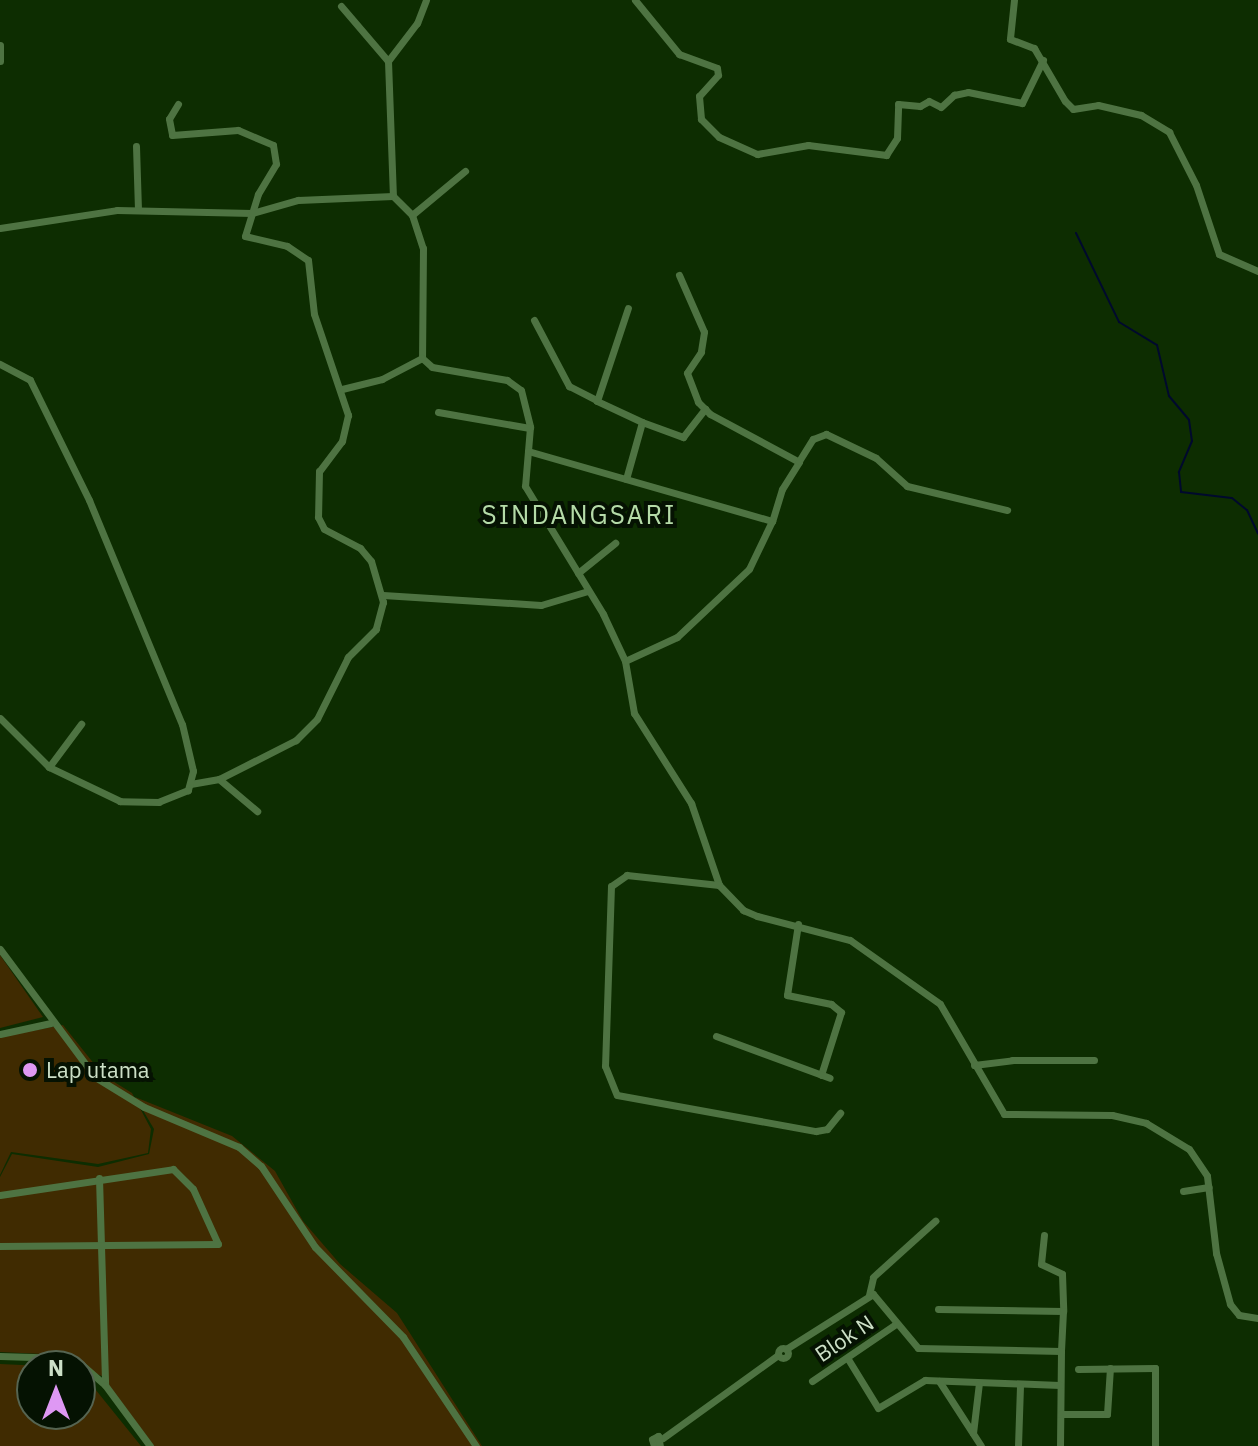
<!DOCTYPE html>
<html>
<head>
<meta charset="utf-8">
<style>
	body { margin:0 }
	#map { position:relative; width:1258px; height:1446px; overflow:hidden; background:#0d2d01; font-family:"IBM Plex Sans",sans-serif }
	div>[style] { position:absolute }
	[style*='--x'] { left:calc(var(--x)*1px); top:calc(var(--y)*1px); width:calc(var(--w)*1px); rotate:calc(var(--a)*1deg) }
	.green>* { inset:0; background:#402b01 }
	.stream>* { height:2px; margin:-1px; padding:0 1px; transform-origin:1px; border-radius:1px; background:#00092d }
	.street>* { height:7px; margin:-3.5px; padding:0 3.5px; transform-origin:3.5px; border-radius:3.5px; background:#4e7342 }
	.street>.ring { margin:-3.5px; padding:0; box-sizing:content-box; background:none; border:7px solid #4e7342; border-radius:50% }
	.dots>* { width:22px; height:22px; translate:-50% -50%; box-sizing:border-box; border:4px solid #051202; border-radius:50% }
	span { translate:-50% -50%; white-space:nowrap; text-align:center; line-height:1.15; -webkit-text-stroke:8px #051202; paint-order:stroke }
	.poi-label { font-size:22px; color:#cde0c7 }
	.left { translate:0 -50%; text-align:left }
	.street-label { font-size:22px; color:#cde0c7 }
	.quarter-label { font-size:26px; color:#b5dba8; letter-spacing:2px }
	.north { position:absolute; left:16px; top:1350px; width:80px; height:80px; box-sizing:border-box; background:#051202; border:2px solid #556451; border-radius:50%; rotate:0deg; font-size:22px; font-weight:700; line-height:32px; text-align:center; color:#cde0c7 }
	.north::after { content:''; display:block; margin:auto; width:28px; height:36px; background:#de98f3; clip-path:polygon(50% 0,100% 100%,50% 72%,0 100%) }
</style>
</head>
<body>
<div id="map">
	<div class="green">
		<div style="clip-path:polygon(0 955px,43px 1017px,0 1028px)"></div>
		<div style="clip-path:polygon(63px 1025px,103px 1075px,132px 1093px,151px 1129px,148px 1153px,98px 1164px,11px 1152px,0 1175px,0 1037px)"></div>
		<div style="clip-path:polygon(135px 1097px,232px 1136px,275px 1171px,303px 1221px,340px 1264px,397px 1313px,482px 1446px,154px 1446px,102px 1376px,43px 1354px,0 1352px,0 1177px,12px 1154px,98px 1167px,149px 1154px,154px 1129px)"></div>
		<div style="clip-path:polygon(0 1364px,43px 1366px,32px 1366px,32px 1414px,80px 1414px,80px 1375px,87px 1379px,141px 1446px,0 1446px)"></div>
	</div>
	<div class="stream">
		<div style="--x:1076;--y:233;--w:99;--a:64.2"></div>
		<div style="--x:1119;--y:322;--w:44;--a:31.2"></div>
		<div style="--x:1157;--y:345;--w:52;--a:76.8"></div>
		<div style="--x:1169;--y:396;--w:31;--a:50"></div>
		<div style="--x:1189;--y:420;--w:21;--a:82"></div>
		<div style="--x:1192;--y:441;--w:34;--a:113"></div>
		<div style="--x:1179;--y:472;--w:20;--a:84"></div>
		<div style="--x:1181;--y:492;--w:51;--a:6.7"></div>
		<div style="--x:1232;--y:498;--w:19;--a:39"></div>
		<div style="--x:1247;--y:510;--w:26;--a:65"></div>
	</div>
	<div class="street">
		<div style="--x:426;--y:0;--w:25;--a:111"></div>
		<div style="--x:417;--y:23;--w:48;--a:127.3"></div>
		<div style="--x:388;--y:61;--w:135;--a:87.9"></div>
		<div style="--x:393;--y:196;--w:27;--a:45"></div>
		<div style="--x:412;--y:215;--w:35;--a:72"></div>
		<div style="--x:423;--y:248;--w:110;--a:90.5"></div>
		<div style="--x:422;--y:358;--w:13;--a:42"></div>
		<div style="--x:432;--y:367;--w:76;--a:9.8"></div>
		<div style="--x:507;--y:380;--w:17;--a:36"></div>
		<div style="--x:521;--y:390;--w:38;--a:76"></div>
		<div style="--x:530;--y:427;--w:59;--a:94.8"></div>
		<div style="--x:525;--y:486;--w:150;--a:58.6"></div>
		<div style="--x:603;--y:614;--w:52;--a:64.9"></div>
		<div style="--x:625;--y:661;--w:53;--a:80.2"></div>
		<div style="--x:634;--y:713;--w:107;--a:57.7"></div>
		<div style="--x:691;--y:803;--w:87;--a:71.1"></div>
		<div style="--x:719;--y:885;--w:35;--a:46"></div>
		<div style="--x:743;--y:910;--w:15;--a:23"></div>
		<div style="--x:757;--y:916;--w:96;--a:14.5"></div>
		<div style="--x:850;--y:940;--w:110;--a:35.4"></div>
		<div style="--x:940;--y:1004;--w:127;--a:59.8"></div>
		<div style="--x:1004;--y:1114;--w:108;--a:0.5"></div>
		<div style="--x:1112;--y:1115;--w:35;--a:13"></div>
		<div style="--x:1146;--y:1123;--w:50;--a:31.2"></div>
		<div style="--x:1189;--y:1149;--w:32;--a:56"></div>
		<div style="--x:1207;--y:1176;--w:78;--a:83.3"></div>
		<div style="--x:1216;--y:1253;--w:53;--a:74.6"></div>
		<div style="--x:1230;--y:1304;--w:14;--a:51"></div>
		<div style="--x:1239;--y:1315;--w:19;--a:9"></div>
		<div style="--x:635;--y:0;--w:70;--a:50.8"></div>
		<div style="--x:679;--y:54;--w:40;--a:20.2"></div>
		<div style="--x:717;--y:68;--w:7;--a:82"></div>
		<div style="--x:718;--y:75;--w:28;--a:132"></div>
		<div style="--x:699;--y:96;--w:23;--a:85"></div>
		<div style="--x:701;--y:119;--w:25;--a:45"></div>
		<div style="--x:719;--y:137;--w:42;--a:24.1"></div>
		<div style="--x:757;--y:154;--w:52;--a:-10"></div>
		<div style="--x:808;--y:145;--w:79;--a:7.3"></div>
		<div style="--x:886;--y:155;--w:20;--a:-57"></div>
		<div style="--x:897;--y:138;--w:34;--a:-88"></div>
		<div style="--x:898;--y:104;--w:22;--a:5"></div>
		<div style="--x:920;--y:106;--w:10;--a:-29"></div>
		<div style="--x:929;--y:101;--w:13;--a:27"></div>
		<div style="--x:941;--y:107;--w:18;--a:-43"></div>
		<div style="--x:954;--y:95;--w:14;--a:-12"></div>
		<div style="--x:968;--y:92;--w:55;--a:11.5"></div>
		<div style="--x:1022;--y:103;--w:48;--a:-64"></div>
		<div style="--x:1014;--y:0;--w:39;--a:96"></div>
		<div style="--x:1010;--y:39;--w:26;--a:21"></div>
		<div style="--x:1034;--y:48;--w:61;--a:59.7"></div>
		<div style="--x:1065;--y:101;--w:11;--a:45"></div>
		<div style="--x:1073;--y:109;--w:25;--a:-9"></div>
		<div style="--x:1098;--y:105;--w:44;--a:13.1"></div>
		<div style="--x:1141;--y:115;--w:33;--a:31"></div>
		<div style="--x:1169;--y:132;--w:59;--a:63"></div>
		<div style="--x:1196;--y:185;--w:73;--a:71.6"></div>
		<div style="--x:1219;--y:254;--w:43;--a:23.6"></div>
		<div style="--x:341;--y:6;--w:72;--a:49.5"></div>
		<div style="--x:0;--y:45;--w:16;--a:90"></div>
		<div style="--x:178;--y:104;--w:17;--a:121"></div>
		<div style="--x:169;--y:119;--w:16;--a:79"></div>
		<div style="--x:172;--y:135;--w:66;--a:-4.3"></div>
		<div style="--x:238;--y:130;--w:38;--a:23"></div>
		<div style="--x:273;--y:145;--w:19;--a:81"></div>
		<div style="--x:276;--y:164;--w:35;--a:121"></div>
		<div style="--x:258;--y:194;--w:44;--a:107.2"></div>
		<div style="--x:245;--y:236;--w:43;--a:13.4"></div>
		<div style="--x:287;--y:246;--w:25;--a:34"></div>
		<div style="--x:308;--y:260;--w:54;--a:83.7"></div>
		<div style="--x:314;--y:314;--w:107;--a:71.4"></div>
		<div style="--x:348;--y:415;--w:27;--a:103"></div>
		<div style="--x:342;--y:441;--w:38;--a:127"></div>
		<div style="--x:319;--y:471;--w:46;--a:91.2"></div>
		<div style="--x:318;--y:517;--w:13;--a:63"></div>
		<div style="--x:324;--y:529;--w:41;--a:27.8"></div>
		<div style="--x:360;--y:548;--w:17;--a:50"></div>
		<div style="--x:371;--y:561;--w:43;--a:73.7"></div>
		<div style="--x:383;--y:602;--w:28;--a:105"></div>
		<div style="--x:376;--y:629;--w:40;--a:135"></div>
		<div style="--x:348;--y:657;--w:69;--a:116.6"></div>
		<div style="--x:317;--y:719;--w:30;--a:135"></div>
		<div style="--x:296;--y:740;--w:86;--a:153.1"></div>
		<div style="--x:219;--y:779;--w:29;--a:170"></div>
		<div style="--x:136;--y:146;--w:63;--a:88.2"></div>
		<div style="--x:412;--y:215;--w:69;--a:-39.7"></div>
		<div style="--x:0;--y:228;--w:118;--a:-8.7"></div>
		<div style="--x:117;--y:210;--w:135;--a:1.3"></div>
		<div style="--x:252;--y:213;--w:48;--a:-15.8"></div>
		<div style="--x:298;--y:200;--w:95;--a:-2.4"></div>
		<div style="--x:679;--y:275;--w:62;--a:66.3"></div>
		<div style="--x:704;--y:332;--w:20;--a:99"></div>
		<div style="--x:701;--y:352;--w:25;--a:124"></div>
		<div style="--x:687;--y:373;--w:31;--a:69"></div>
		<div style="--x:698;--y:402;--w:17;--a:45"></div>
		<div style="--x:710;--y:414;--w:101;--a:28.3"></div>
		<div style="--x:799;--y:462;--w:32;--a:122"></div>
		<div style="--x:782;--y:489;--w:34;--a:107"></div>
		<div style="--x:534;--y:320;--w:75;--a:62.1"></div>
		<div style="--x:569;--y:386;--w:31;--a:27"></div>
		<div style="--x:0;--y:364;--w:34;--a:28"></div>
		<div style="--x:30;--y:380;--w:134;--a:63.8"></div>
		<div style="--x:89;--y:500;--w:243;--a:67.5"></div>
		<div style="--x:182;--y:724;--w:48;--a:76.8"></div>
		<div style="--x:193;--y:771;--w:20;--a:105"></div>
		<div style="--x:188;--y:790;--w:31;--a:158"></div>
		<div style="--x:159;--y:802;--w:39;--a:-179"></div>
		<div style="--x:120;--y:801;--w:79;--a:-154.4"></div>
		<div style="--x:49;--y:767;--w:69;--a:-135"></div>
		<div style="--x:342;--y:389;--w:41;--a:-14"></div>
		<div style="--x:382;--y:379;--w:45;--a:-27.7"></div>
		<div style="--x:438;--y:412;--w:93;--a:9.9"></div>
		<div style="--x:642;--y:422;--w:44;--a:20.1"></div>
		<div style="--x:683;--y:437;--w:36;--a:-52"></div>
		<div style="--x:528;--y:451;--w:254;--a:16"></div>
		<div style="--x:772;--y:521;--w:53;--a:115.6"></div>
		<div style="--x:749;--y:569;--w:99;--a:136.6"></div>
		<div style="--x:677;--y:637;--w:57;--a:155.2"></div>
		<div style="--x:799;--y:461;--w:26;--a:-58"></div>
		<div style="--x:813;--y:439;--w:14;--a:-21"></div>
		<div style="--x:826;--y:434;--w:55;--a:25.6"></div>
		<div style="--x:876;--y:458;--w:42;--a:42.1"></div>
		<div style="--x:907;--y:486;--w:103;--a:13.5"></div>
		<div style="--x:626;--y:479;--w:59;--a:-74.3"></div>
		<div style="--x:642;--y:422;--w:50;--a:-155"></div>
		<div style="--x:597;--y:401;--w:98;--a:-71.6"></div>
		<div style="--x:578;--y:573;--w:48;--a:-39"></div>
		<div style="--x:383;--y:595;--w:158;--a:3.6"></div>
		<div style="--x:541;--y:605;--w:49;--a:-16.6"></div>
		<div style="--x:49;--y:767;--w:54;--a:-53.3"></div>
		<div style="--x:219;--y:779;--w:50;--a:40.1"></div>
		<div style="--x:719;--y:885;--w:93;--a:-173.8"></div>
		<div style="--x:627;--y:875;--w:19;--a:145"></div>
		<div style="--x:611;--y:886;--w:180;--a:91.9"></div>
		<div style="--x:605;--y:1066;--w:31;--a:68"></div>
		<div style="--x:617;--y:1095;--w:202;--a:10.3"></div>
		<div style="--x:816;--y:1131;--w:11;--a:-10"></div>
		<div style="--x:827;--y:1129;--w:21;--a:-51"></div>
		<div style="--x:798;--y:924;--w:72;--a:98.8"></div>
		<div style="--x:787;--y:995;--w:45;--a:11.6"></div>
		<div style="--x:831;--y:1004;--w:13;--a:39"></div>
		<div style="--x:841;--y:1012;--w:66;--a:107.6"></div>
		<div style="--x:0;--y:949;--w:159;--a:53.4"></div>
		<div style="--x:95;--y:1077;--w:57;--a:31.5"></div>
		<div style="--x:144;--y:1107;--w:103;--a:22.8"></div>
		<div style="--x:239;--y:1147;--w:29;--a:41"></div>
		<div style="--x:261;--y:1166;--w:97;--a:56.3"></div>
		<div style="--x:315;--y:1247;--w:126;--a:45.6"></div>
		<div style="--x:403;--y:1337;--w:131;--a:56.2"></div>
		<div style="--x:0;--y:1034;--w:52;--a:-12.2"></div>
		<div style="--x:716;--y:1036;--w:121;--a:20.2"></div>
		<div style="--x:974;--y:1065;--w:38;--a:-7"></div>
		<div style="--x:1012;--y:1060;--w:82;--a:0"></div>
		<div style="--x:99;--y:1178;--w:207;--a:88.3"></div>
		<div style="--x:1183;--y:1191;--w:26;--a:-9"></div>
		<div style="--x:0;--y:1195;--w:175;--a:-8.5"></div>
		<div style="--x:173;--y:1169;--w:28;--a:45"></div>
		<div style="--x:193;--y:1189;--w:60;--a:65.6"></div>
		<div style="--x:218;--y:1244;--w:218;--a:179.5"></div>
		<div style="--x:1044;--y:1235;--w:29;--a:96"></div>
		<div style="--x:1041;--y:1264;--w:23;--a:25"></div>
		<div style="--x:1062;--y:1274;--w:37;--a:88"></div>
		<div style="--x:869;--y:1295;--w:18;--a:-77"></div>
		<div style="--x:873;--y:1277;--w:84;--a:-42.1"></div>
		<div style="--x:938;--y:1309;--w:125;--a:0.9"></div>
		<div style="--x:1063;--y:1311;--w:40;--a:92.9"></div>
		<div class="ring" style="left:778px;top:1348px;width:3px;height:3px"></div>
		<div style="--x:786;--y:1349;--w:103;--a:-32.3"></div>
		<div style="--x:873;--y:1294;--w:70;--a:50.2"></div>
		<div style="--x:918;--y:1348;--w:143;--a:1.2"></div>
		<div style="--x:1061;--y:1351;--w:95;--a:90.6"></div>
		<div style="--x:0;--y:1356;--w:66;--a:1.7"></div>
		<div style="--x:66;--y:1358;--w:17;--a:24"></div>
		<div style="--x:82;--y:1365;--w:30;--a:41"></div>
		<div style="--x:105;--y:1385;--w:76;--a:53.6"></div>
		<div style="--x:848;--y:1359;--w:57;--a:58.5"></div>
		<div style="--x:878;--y:1408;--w:55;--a:-30.8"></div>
		<div style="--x:925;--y:1380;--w:135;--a:2.1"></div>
		<div style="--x:1078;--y:1369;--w:77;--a:-0.7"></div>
		<div style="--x:1155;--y:1368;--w:78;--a:90"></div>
		<div style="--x:812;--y:1381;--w:102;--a:-34.2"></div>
		<div style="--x:939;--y:1381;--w:77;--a:57.1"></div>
		<div style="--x:1061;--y:1414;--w:46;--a:0"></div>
		<div style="--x:1107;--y:1414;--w:46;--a:-86.3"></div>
		<div style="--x:973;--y:1433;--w:50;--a:-83.2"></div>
		<div style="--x:663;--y:1438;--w:142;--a:-35.8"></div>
		<div style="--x:654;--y:1446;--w:7;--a:-106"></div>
		<div style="--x:652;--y:1439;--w:7;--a:-27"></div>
		<div style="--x:658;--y:1436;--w:10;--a:79"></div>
		<div style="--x:1018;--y:1446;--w:61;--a:-88.1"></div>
	</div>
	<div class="dots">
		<div style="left:30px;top:1070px;background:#de98f3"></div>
	</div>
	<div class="poi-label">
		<span class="left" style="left:46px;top:1070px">Lap utama</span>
	</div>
	<div class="street-label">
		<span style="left:844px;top:1338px;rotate:-34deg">Blok N</span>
	</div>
	<div class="quarter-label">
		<span style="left:579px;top:515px">SINDANGSARI</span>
	</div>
	<div class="north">N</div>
</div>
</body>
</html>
